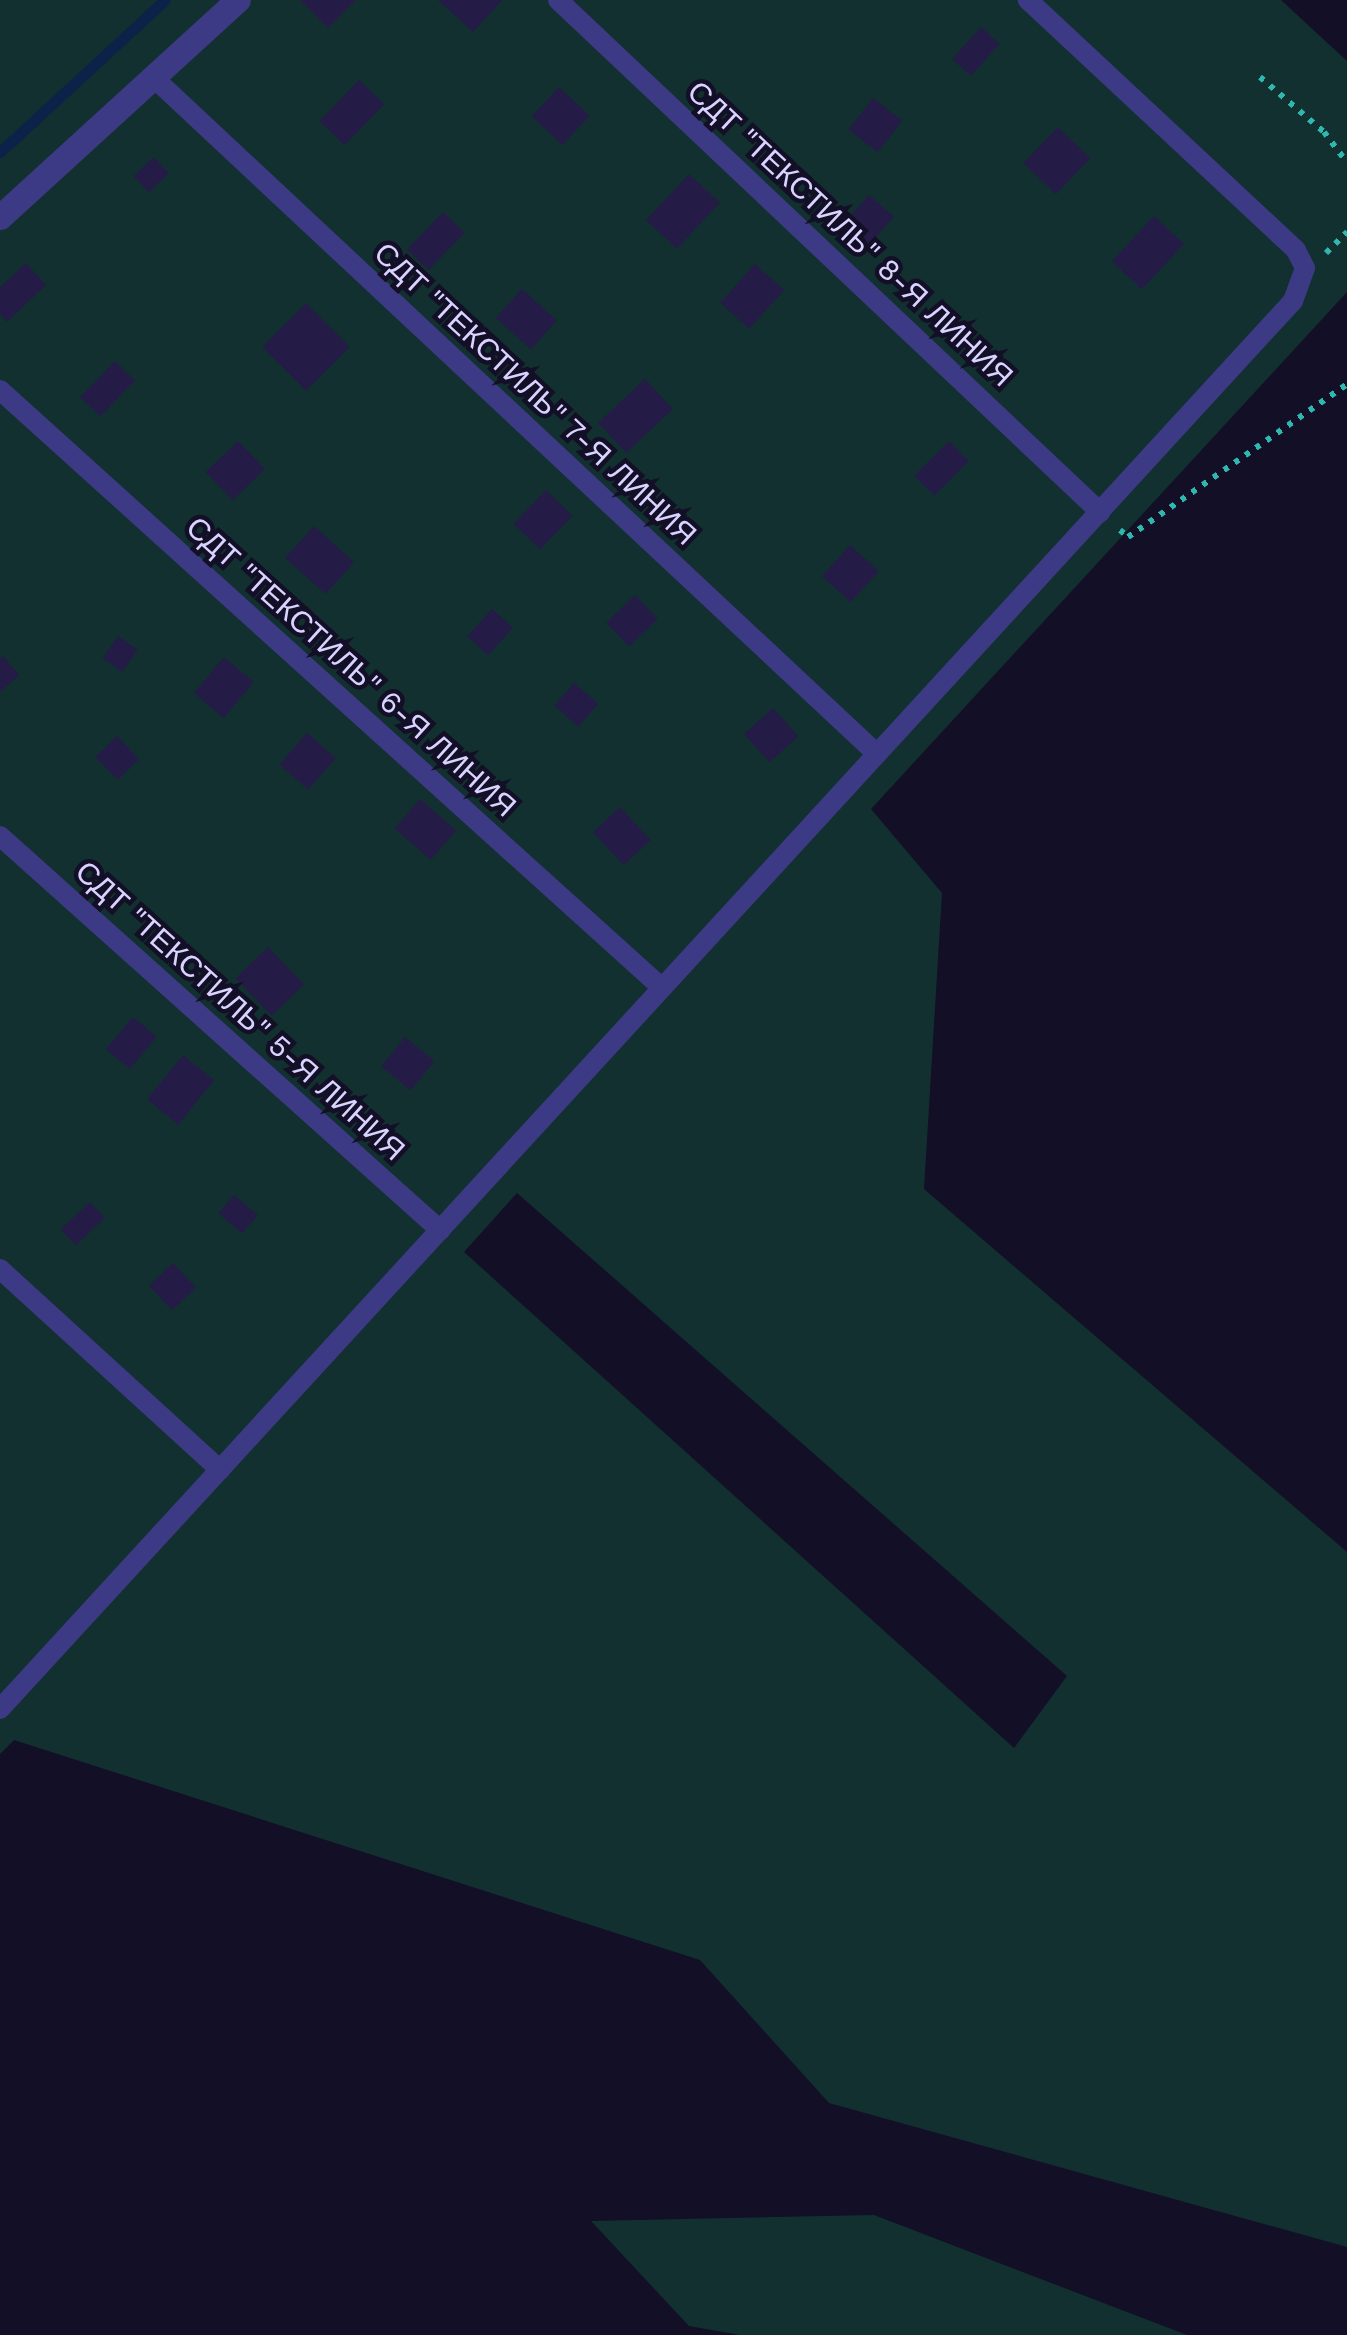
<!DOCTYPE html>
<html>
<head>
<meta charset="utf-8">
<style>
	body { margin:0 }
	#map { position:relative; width:1347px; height:2335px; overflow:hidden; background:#130f26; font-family:"Work Sans",sans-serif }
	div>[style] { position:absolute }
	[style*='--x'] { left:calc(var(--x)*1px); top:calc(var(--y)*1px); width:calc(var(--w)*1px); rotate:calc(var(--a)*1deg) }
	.green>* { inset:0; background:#12302f }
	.stream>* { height:11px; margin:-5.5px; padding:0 5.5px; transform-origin:5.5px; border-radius:5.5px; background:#0c2248 }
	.building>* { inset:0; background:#241b47; transform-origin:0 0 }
	.path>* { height:6px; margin-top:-3px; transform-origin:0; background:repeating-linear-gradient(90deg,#2fb8b0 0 5px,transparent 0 13px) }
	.service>* { height:20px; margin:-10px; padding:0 10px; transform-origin:10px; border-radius:10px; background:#3d3a85 }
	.minor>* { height:25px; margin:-12.5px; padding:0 12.5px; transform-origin:12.5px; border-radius:12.5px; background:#3d3a85 }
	span { translate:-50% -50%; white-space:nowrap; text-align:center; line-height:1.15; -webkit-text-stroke:9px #130f26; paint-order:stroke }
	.street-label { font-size:30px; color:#d9d4ff }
</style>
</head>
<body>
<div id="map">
	<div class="green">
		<div style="clip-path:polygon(evenodd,0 0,1281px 0,1347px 61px,1347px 292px,871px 809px,942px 893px,924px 1189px,1347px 1552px,1347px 2247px,829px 2103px,700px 1960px,14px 1740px,0 1754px,0 0,517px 1193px,1067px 1676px,1014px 1748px,464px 1252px,517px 1193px)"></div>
		<div style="clip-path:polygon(874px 2215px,1187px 2335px,740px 2335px,689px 2326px,591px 2221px)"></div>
	</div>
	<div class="stream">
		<div style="--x:0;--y:152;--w:224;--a:-42.7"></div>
	</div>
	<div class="building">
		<div style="clip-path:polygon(300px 0,356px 0,328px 28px)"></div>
		<div style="clip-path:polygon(438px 0,502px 0,473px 32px)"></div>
		<div style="left:981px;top:27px;width:25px;height:43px;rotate:42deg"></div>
		<div style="left:359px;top:80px;width:35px;height:57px;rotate:44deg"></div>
		<div style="left:559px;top:87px;width:42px;height:40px;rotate:43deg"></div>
		<div style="left:873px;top:98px;width:37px;height:40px;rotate:38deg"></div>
		<div style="left:1058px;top:127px;width:45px;height:50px;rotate:44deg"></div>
		<div style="left:154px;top:157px;width:22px;height:28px;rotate:47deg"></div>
		<div style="left:689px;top:174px;width:42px;height:63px;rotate:43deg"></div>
		<div style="left:869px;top:195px;width:33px;height:37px;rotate:41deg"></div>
		<div style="left:443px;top:212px;width:30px;height:52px;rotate:44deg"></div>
		<div style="left:1154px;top:216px;width:41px;height:62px;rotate:43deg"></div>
		<div style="clip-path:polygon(26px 263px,46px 285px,7px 322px,0 314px,0 287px)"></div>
		<div style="left:755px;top:264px;width:39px;height:52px;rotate:42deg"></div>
		<div style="left:522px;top:289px;width:47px;height:39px;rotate:42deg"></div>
		<div style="left:306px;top:303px;width:62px;height:62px;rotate:45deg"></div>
		<div style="left:115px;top:361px;width:28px;height:50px;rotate:44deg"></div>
		<div style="left:645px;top:379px;width:41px;height:64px;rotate:47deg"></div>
		<div style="left:238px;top:441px;width:39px;height:45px;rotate:46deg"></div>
		<div style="left:949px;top:441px;width:28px;height:49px;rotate:45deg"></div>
		<div style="left:546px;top:490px;width:37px;height:47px;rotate:44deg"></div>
		<div style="left:314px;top:526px;width:54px;height:43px;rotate:42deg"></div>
		<div style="left:850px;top:545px;width:39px;height:42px;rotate:42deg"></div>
		<div style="left:635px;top:595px;width:33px;height:40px;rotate:46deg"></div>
		<div style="left:492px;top:609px;width:28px;height:37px;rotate:42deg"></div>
		<div style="left:118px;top:636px;width:24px;height:27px;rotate:35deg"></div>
		<div style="clip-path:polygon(3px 656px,19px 675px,0 692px,0 659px)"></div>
		<div style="left:224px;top:657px;width:39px;height:47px;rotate:40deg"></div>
		<div style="left:574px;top:683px;width:32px;height:30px;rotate:41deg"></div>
		<div style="left:773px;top:708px;width:38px;height:39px;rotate:48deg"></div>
		<div style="left:307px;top:733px;width:38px;height:42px;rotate:41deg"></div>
		<div style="left:117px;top:736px;width:32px;height:30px;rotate:46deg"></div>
		<div style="left:420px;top:799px;width:48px;height:39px;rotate:41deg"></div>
		<div style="left:620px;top:807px;width:45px;height:37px;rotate:47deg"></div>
		<div style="left:268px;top:947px;width:52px;height:45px;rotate:46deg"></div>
		<div style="left:133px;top:1017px;width:31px;height:42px;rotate:40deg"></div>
		<div style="left:405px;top:1037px;width:38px;height:38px;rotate:39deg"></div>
		<div style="left:183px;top:1055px;width:40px;height:57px;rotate:39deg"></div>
		<div style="left:234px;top:1195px;width:31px;height:24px;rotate:40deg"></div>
		<div style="left:90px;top:1202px;width:22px;height:40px;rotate:47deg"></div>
		<div style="left:173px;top:1263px;width:34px;height:33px;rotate:47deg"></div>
	</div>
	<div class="path">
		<div style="--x:1260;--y:77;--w:84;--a:40.7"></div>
		<div style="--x:1324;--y:132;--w:39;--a:53"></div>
		<div style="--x:1326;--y:253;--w:30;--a:-45"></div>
		<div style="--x:1120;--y:530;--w:11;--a:41"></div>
		<div style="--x:1128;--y:537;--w:267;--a:-34.9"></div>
	</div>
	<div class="service">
		<div style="--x:558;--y:0;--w:746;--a:43.37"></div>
		<div style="--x:153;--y:77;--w:991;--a:43.08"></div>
		<div style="--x:0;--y:390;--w:892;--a:42.09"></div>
		<div style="--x:0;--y:836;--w:591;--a:41.84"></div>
		<div style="--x:0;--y:1269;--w:298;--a:42.4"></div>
		<div style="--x:0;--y:1709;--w:1912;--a:-47.44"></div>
		<div style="--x:1293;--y:301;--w:35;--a:-70"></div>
		<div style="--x:1305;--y:268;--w:20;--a:-117"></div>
		<div style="--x:1296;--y:250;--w:367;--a:-137"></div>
	</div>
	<div class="minor">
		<div style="--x:0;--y:217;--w:322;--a:-42.4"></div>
	</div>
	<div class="street-label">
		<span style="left:850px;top:234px;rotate:43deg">СДТ "ТЕКСТИЛЬ" 8-Я ЛИНИЯ</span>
		<span style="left:535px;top:394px;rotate:43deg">СДТ "ТЕКСТИЛЬ" 7-Я ЛИНИЯ</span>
		<span style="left:351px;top:667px;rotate:42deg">СДТ "ТЕКСТИЛЬ" 6-Я ЛИНИЯ</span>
		<span style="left:240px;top:1011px;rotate:42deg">СДТ "ТЕКСТИЛЬ" 5-Я ЛИНИЯ</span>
	</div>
</div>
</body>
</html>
